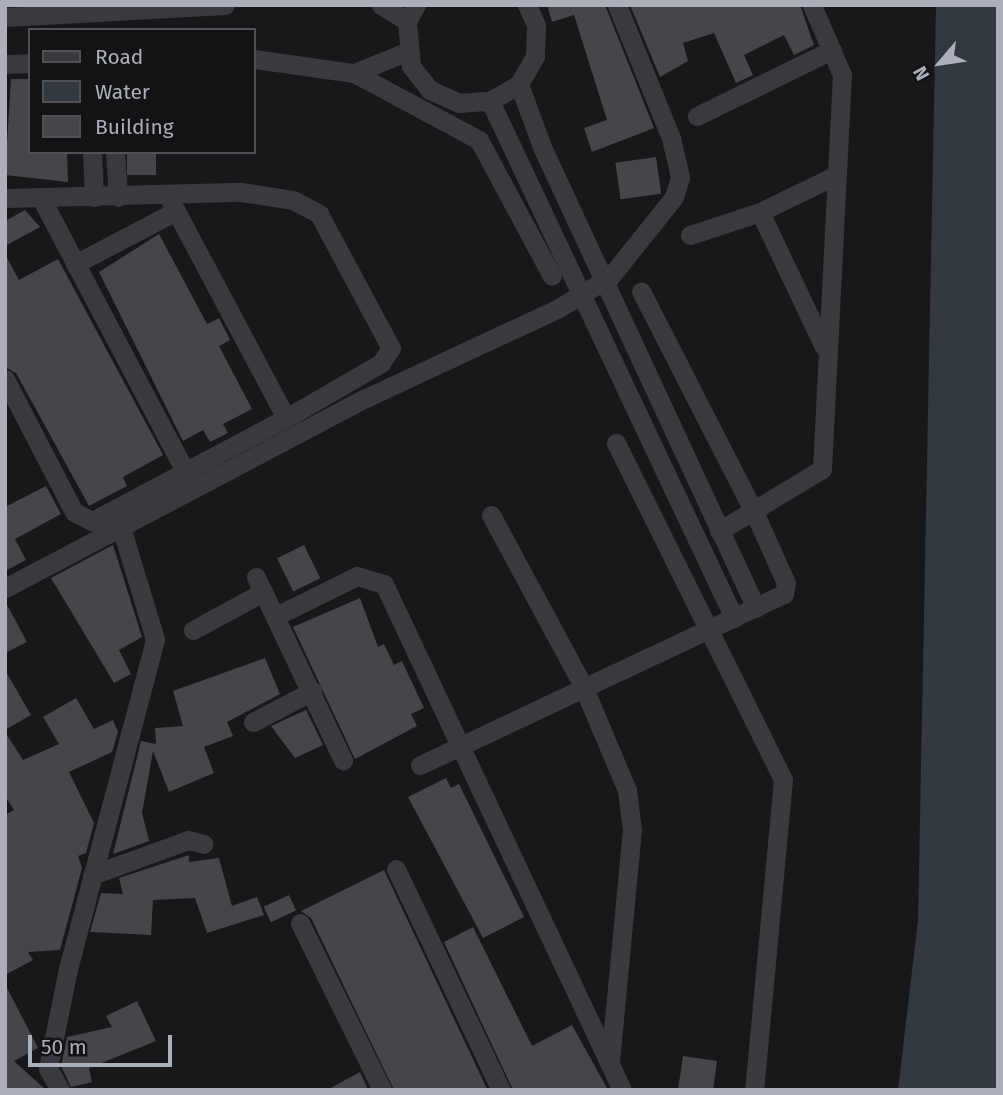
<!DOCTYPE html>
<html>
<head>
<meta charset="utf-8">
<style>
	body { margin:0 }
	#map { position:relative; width:1003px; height:1095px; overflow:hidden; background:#18181a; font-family:"Fira Sans",sans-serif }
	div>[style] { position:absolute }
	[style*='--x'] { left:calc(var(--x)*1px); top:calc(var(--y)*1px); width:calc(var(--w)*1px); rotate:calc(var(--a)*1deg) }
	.water>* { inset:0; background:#31383f }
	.building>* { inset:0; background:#45454a; transform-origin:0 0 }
	.minor>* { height:19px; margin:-9.5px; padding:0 9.5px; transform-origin:9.5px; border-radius:9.5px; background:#393a3f }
	.minor-bridge>* { height:19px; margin:-9.5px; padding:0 9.5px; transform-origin:9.5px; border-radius:9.5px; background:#393a3f }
	span { translate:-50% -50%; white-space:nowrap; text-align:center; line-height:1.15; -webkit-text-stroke:7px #131315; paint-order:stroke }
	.frame { position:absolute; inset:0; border:7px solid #abafb9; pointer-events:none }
	.legend { position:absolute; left:28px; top:28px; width:228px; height:126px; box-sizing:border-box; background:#131315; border:2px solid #505157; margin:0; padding:9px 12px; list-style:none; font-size:21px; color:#abafb9 }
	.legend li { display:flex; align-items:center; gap:14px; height:35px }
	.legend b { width:35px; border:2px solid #505157 }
	.north { position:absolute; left:905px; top:28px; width:70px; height:70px; -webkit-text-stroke:5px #131315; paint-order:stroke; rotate:241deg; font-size:19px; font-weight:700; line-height:28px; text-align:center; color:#abafb9 }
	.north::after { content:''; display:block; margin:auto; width:24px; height:32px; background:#abafb9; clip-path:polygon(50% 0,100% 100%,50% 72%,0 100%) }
	.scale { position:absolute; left:28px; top:1035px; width:144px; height:32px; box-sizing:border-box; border:4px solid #abafb9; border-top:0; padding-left:9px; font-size:21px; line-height:24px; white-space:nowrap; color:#abafb9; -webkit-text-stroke:5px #131315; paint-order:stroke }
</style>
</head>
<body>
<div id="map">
	<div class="water">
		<div style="clip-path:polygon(936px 5px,998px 5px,998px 1090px,898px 1090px,918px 920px)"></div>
	</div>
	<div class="building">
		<div style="clip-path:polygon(547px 5px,605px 5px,654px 128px,592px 152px,584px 128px,607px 120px,574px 15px,552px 22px)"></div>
		<div style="clip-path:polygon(630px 5px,800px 5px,814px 45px,794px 55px,784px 35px,744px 55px,753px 75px,736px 83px,714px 33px,683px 43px,688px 61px,660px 77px)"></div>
		<div style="clip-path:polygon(11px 79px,30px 79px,30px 152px,67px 152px,68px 182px,5px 175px)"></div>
		<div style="left:127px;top:152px;width:29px;height:23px"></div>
		<div style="left:656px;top:157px;width:37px;height:41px;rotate:82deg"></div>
		<div style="clip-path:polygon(25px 210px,40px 227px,5px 246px,5px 221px)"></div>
		<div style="clip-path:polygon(159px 234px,207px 324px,219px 318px,230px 340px,219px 346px,252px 409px,223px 424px,228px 433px,210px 442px,203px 430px,183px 441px,99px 272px)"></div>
		<div style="clip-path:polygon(5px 254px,19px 280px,58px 259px,163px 455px,123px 477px,127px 486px,89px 506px,16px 373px,5px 367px)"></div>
		<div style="clip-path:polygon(46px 486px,61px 514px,15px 539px,26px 560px,5px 571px,5px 507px)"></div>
		<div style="clip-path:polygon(113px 545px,142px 637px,119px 650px,131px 674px,114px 683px,51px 578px)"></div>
		<div style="left:304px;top:545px;width:37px;height:30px;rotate:64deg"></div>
		<div style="clip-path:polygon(360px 598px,378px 647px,384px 644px,394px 665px,402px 661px,424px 708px,411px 714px,417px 726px,355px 759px,293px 627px)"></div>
		<div style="clip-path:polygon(5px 601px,27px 642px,5px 653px)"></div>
		<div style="clip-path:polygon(265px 658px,280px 694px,227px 722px,233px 736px,204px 747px,214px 773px,169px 792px,153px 751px,142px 813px,149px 841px,113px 854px,141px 741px,156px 744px,155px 728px,183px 726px,173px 691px)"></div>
		<div style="clip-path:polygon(5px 670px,31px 715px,5px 730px)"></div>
		<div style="clip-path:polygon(76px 698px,94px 729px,113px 720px,118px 732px,112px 752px,69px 772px,94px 823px,86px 853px,78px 856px,82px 868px,60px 950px,28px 952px,33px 960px,5px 975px,5px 815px,14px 810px,5px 796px,5px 732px,23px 760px,59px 744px,43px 717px)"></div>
		<div style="clip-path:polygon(306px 710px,323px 745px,295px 758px,271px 726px)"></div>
		<div style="clip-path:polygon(446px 778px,451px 788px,459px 784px,524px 917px,483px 938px,408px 797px)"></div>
		<div style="clip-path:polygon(189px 855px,189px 862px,219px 858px,232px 906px,257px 897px,264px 915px,207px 933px,195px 898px,153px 900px,151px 935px,90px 932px,101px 893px,123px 894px,119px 878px)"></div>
		<div style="clip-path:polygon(384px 870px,487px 1089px,485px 1090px,394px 1090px,311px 918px,301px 911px)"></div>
		<div style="left:289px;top:895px;width:17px;height:28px;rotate:65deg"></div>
		<div style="clip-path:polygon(473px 927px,532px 1046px,572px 1025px,608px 1090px,513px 1090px,444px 942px)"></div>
		<div style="clip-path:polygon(5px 984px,38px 1048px,14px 1061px,46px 1090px,5px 1090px)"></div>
		<div style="clip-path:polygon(137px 1001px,156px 1041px,89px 1068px,92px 1082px,71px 1087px,61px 1066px,67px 1037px,112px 1027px,106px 1016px)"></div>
		<div style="clip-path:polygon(683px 1056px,717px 1061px,713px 1090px,678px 1090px)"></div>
		<div style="clip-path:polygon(360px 1072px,368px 1090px,327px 1090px)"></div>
	</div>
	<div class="minor">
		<div style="--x:381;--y:5;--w:31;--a:32"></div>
		<div style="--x:416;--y:5;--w:18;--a:119"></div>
		<div style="--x:407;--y:21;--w:45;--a:84.9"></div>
		<div style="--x:411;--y:66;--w:31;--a:52"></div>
		<div style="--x:430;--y:90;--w:32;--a:24"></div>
		<div style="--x:459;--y:103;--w:31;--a:-4"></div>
		<div style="--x:490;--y:101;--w:34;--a:-30"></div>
		<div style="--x:519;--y:84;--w:32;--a:-60"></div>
		<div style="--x:535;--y:56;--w:31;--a:-88"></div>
		<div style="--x:536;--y:25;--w:22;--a:-114"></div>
		<div style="--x:5;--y:17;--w:220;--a:-3.1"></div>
		<div style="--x:254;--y:59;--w:101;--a:8"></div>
		<div style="--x:354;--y:73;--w:56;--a:-22"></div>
		<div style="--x:5;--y:64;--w:25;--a:-2"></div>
		<div style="--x:354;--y:73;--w:142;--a:28.2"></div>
		<div style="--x:479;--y:140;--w:154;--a:61.8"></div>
		<div style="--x:519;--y:84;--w:67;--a:69.9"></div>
		<div style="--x:542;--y:147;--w:508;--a:65.1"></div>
		<div style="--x:490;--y:101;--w:572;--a:64.73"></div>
		<div style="--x:697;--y:116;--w:150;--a:-26.1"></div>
		<div style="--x:92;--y:152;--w:45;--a:87.5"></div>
		<div style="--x:115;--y:152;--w:45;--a:86.2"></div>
		<div style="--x:168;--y:196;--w:251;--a:62"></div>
		<div style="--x:5;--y:198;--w:236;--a:-1.5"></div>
		<div style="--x:241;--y:192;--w:53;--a:8.7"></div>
		<div style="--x:293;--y:200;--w:30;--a:28"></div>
		<div style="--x:319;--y:214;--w:152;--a:61.8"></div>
		<div style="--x:391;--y:348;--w:18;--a:124"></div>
		<div style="--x:381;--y:363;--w:110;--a:149.9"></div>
		<div style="--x:286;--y:418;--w:220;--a:152"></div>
		<div style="--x:92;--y:521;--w:20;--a:-153"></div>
		<div style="--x:74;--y:512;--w:150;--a:-117.4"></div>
		<div style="--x:41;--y:198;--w:304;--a:62.2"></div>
		<div style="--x:760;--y:212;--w:149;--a:64.6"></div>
		<div style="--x:690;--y:235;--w:74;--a:-18.2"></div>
		<div style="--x:760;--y:212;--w:82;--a:-25.9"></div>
		<div style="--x:75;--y:264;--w:114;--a:-27.7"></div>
		<div style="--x:610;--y:277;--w:102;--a:-51.3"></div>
		<div style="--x:674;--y:197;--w:21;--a:-73"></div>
		<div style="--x:680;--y:177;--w:40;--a:-103"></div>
		<div style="--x:671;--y:138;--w:144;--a:-112.1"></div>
		<div style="--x:616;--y:443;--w:375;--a:63.6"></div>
		<div style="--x:783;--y:779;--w:312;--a:95.3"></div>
		<div style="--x:491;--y:515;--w:194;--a:61.7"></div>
		<div style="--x:583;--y:686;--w:113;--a:67.1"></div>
		<div style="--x:627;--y:790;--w:39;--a:83"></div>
		<div style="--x:632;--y:829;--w:233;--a:95.4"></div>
		<div style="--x:719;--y:531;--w:120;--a:-31"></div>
		<div style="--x:822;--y:469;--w:395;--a:-87.1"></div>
		<div style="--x:842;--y:75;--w:76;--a:-113.2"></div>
		<div style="--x:256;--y:577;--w:203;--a:64.6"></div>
		<div style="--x:5;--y:588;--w:408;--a:-27.8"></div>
		<div style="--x:366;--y:398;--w:211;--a:-25"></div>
		<div style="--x:276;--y:616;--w:90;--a:-26.3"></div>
		<div style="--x:357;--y:576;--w:28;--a:17"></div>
		<div style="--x:384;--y:584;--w:559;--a:64.81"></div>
		<div style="--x:193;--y:630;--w:80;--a:-28.5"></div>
		<div style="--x:253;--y:722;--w:67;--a:-27.7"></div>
		<div style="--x:420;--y:765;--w:402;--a:-25.2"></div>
		<div style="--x:784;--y:594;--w:11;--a:-80"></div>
		<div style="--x:786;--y:583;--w:76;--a:-114.2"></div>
		<div style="--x:755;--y:514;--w:250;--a:-117.1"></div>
		<div style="--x:396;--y:869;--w:245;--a:64.6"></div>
		<div style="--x:92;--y:875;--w:102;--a:-20"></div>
		<div style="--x:188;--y:840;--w:16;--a:14"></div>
		<div style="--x:300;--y:923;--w:186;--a:63.8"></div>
		<div style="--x:60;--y:1090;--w:25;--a:-119"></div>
		<div style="--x:48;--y:1068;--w:101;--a:-78.6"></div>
		<div style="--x:68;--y:969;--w:341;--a:-75.2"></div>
		<div style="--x:155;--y:639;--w:117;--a:-106.9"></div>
	</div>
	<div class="minor-bridge">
		<div style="--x:557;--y:309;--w:62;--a:-31.1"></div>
	</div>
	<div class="frame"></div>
	<ul class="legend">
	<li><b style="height:9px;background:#393a3f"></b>Road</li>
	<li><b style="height:19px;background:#31383f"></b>Water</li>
	<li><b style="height:19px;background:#45454a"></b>Building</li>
	</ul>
	<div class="north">N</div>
	<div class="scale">50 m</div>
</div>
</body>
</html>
